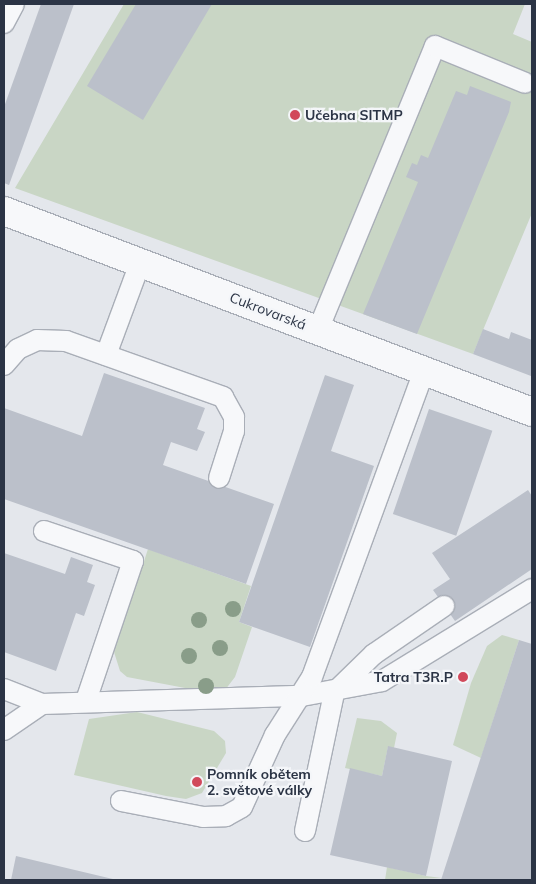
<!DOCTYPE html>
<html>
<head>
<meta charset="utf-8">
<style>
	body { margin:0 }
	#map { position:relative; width:536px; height:884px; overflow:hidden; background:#e4e7ec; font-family:Mulish,sans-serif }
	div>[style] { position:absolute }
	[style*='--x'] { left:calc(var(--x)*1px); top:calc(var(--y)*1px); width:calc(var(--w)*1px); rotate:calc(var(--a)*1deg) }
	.green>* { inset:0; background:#c9d6c5 }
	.building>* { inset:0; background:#bbc0ca; transform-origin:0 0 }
	.roads { filter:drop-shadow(1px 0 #a9aeb7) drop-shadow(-1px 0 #a9aeb7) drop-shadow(0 1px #a9aeb7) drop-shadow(0 -1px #a9aeb7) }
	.lane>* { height:20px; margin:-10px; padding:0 10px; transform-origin:10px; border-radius:10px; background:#f7f8fa }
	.street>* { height:28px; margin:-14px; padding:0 14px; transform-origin:14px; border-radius:14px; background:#f7f8fa }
	.trees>* { width:16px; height:16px; margin:-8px; border-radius:50%; background:#899d89 }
	.dots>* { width:14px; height:14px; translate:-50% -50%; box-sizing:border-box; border:2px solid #f4f6f9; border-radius:50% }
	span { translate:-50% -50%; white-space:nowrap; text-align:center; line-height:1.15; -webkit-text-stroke:4.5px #f4f6f9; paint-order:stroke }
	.poi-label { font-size:14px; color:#2b3445; font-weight:700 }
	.left { translate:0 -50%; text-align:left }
	.right { translate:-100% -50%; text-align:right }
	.street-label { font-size:14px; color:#2b3445 }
	.frame { position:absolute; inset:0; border:5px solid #2b3445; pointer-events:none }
</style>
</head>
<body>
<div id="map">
	<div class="green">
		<div style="clip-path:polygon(124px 4px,525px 4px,513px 34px,532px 42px,532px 213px,473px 354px,15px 188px)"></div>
		<div style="clip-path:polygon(148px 549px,251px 586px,239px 622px,252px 627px,235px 677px,225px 690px,201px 691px,127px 677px,120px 671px,114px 652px)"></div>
		<div style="clip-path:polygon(502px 635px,519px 640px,481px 758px,453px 745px,471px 683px,487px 646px)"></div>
		<div style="clip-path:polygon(137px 712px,214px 731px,225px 741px,226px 753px,202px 793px,186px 799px,166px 796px,74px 775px,89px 719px)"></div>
		<div style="clip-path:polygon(357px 718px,381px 721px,397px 733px,394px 748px,388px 747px,382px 776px,345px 768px)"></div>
		<div style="clip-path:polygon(387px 867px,426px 876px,442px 878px,385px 880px)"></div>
	</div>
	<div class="building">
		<div style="clip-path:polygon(41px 4px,74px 4px,9px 185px,4px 183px,4px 107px)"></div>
		<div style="clip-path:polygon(136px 4px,212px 4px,143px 120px,87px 86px)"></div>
		<div style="clip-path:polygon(470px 86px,511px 102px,509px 112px,417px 334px,363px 314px,418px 182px,406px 177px,412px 163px,417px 165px,421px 155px,428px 158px,456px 91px,467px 95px)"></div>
		<div style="clip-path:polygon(483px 329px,509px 339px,511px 332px,532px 340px,531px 376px,473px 354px)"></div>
		<div style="clip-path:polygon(104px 373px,205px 408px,197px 429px,205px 432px,197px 451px,171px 442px,163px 465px,274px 504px,246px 584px,4px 499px,4px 408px,82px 436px)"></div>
		<div style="clip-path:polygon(325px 375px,354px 385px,331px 451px,374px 466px,310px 647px,239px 622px)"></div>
		<div style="left:429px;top:409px;width:67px;height:111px;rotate:19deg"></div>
		<div style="clip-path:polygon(528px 490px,532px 496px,532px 569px,455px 621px,433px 590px,450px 579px,432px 553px)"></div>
		<div style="clip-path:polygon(4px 553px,65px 574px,71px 557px,93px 565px,87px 582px,95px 585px,84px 616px,76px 613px,56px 671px,4px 652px)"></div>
		<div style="clip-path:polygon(519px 640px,532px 644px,532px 880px,441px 880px)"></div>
		<div style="clip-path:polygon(388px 746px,452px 761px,426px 876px,330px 855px,350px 768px,382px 776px)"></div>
		<div style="clip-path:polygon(16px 856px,117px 880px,11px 880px)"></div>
	</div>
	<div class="roads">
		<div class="lane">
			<div style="--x:4;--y:23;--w:21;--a:-62"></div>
			<div style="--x:318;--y:330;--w:307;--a:-67.6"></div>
			<div style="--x:435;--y:46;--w:97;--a:22.3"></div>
			<div style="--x:106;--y:355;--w:98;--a:-69.7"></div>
			<div style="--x:4;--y:365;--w:21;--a:-49"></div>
			<div style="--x:18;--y:349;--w:21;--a:-25"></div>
			<div style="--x:37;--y:340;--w:29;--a:2"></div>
			<div style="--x:66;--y:341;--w:167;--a:19.6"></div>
			<div style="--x:223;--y:397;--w:23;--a:61"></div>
			<div style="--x:234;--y:417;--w:14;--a:90"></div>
			<div style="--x:234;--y:431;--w:49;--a:107.7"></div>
			<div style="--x:44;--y:531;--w:94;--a:18.6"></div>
			<div style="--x:133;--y:561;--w:148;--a:108.6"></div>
			<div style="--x:4;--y:689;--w:41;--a:21.5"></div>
			<div style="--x:4;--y:730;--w:46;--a:-34.4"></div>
			<div style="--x:42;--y:704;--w:260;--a:-1.8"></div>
			<div style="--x:302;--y:696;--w:81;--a:-10.6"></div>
			<div style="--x:382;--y:681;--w:176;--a:-31.5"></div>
			<div style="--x:121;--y:801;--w:84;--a:11"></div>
			<div style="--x:203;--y:817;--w:23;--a:-2"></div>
			<div style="--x:226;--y:816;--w:18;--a:-29"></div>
			<div style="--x:242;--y:807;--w:79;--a:-65.4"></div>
			<div style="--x:275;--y:735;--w:69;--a:-57.5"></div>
			<div style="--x:312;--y:677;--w:326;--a:-69.9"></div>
			<div style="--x:305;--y:831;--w:141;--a:-78.1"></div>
			<div style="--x:334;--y:693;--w:56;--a:-44.3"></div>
			<div style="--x:374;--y:654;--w:85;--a:-34.4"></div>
		</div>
		<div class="street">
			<div style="--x:4;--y:211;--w:565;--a:20.84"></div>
		</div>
	</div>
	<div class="trees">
		<div style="left:233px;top:609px"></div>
		<div style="left:199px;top:620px"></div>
		<div style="left:220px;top:648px"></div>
		<div style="left:189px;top:656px"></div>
		<div style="left:206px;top:686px"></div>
	</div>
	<div class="dots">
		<div style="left:295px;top:115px;background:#d1495b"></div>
		<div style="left:463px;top:677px;background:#d1495b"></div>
		<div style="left:197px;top:782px;background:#d1495b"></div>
	</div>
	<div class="poi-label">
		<span class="left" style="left:305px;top:115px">Učebna SITMP</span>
		<span class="right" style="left:453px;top:677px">Tatra T3R.P</span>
		<span class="left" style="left:207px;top:782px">Pomník obětem<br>2. světové války</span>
	</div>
	<div class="street-label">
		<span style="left:268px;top:311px;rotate:21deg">Cukrovarská</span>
	</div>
	<div class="frame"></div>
</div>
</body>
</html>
